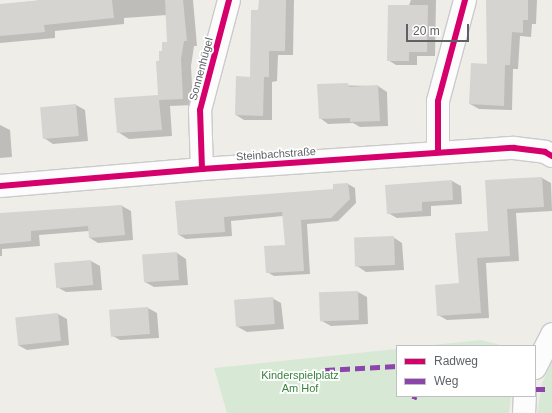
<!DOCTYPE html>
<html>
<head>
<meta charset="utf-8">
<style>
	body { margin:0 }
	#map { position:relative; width:552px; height:413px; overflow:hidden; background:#eeede8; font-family:Helvetica,sans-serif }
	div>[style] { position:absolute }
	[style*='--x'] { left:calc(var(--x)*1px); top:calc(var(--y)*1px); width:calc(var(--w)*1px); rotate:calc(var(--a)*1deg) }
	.green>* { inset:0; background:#d7e9d5 }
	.shadow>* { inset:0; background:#0003 }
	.building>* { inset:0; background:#d5d4d1; transform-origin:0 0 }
	.roads { filter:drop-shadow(1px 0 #cacbca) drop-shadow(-1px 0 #cacbca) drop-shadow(0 1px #cacbca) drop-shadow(0 -1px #cacbca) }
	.minor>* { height:22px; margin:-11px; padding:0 11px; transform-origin:11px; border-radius:11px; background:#fcfcfc }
	.quiet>* { height:5px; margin-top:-2.5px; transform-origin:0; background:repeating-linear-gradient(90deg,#8e44ad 0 10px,transparent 0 15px) }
	.cycleway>* { height:6px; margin:-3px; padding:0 3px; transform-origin:3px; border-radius:3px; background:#d6006c }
	span { translate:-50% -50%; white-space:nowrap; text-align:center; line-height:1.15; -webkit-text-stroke:3.5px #fff; paint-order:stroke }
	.street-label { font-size:11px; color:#5e6166 }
	.park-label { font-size:11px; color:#38833d }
	.legend { position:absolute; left:396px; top:345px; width:140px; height:52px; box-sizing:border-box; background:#fff; border:1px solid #bfc0c2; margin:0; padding:5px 7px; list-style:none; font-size:12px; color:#5e6166 }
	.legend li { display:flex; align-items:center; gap:8px; height:20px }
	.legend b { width:20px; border:1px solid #bfc0c2 }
	.scale { position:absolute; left:406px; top:24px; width:63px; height:18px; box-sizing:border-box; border:2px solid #5e6166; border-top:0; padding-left:5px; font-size:12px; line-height:14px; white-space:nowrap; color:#5e6166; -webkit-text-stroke:3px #fff; paint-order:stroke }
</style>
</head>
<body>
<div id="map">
	<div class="green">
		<div style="clip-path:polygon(481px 340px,504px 346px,423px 346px)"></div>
		<div style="clip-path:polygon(397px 349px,397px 396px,511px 396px,509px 413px,227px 413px,214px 368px)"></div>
		<div style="clip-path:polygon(552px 362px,552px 413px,537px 413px,542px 383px)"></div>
	</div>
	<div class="shadow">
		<div style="clip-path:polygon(43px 0,193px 0,197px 46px,194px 46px,191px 66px,193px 105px,170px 106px,172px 136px,129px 139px,118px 132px,159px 96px,160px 62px,168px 43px,167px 15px,124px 18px,124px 24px,55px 31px,55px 38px,0 43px,0 5px)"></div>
		<div style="clip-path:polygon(260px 0,294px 0,293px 55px,278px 55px,277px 81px,272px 82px,272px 120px,244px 120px,236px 115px,251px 78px)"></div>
		<div style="clip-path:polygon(411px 0,436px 0,435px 56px,417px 56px,417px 65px,396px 65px,388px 60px)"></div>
		<div style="clip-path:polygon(488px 0,537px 0,536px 24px,532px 24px,531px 37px,520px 36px,518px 69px,513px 69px,512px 110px,479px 109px,470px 104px,488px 65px)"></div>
		<div style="clip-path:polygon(318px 85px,378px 86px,387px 92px,388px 126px,360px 127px,353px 123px,328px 124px,320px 118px)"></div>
		<div style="clip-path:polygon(76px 105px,85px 110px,88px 141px,53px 144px,44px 138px,41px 108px)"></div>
		<div style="clip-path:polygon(0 125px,10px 130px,12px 157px,0 158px)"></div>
		<div style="clip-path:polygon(542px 178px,551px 183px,552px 211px,516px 213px,519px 261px,486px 263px,489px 318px,447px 320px,438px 315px,460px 284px,489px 232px,486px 181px)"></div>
		<div style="clip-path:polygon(452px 181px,461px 186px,462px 204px,431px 206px,431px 216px,397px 218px,388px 213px)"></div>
		<div style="clip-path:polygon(348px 184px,355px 188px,356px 203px,338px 221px,307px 224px,310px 274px,274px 276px,267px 272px,286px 246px,283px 216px,231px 221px,232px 236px,186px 239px,179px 235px,176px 202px,334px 190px)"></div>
		<div style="clip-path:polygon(122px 206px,131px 211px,133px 240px,98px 243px,90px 238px,89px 231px,39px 235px,40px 246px,2px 249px,2px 256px,0 256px,0 214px)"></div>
		<div style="clip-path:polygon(393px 237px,402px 243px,404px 270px,366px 272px,357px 266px)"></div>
		<div style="clip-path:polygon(177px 253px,186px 259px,188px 285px,154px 287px,145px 282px)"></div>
		<div style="clip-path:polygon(91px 261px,100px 266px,102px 290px,66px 292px,57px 287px,56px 263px)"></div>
		<div style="clip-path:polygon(358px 292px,367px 297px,368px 324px,331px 326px,322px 321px)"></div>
		<div style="clip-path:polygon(272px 298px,281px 303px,284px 329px,247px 332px,238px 327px)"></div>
		<div style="clip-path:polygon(148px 308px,157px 313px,159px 338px,120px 340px,111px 335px,110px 311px)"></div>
		<div style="clip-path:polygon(58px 314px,67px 319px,69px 345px,27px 350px,18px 345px)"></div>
	</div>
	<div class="building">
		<div style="clip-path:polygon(42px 0,112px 0,114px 18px,44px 25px,45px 32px,0 36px,0 4px)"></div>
		<div style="clip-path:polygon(165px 0,183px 0,187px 41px,184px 41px,181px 59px,183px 99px,159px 100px,162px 130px,117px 133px,114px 98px,158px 95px,156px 61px,159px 61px,159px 51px,162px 51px,162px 42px,167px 42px)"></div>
		<div style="clip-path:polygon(259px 0,286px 0,285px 51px,269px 51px,269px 77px,264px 77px,263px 116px,235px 115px,236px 76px,250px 77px,251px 10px,258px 10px)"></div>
		<div style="clip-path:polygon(486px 0,528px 0,528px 20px,523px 20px,523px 33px,512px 32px,510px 65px,505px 65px,504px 106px,469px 104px,471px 63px,487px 64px)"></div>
		<div style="clip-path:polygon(388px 5px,428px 5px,427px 52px,409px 52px,409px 61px,387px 61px)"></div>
		<div style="clip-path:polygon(348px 83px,349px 87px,378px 85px,380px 121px,350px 122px,350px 118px,319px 119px,317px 84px)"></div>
		<div style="left:76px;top:104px;width:32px;height:36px;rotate:85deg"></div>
		<div style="clip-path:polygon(542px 177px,544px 207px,507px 209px,510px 256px,477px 258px,481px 313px,437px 316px,435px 285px,459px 283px,455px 233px,488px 231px,485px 180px)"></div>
		<div style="clip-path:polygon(452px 180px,453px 200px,422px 202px,422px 211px,387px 214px,385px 185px)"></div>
		<div style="clip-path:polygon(348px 183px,350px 199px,331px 218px,301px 220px,304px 271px,266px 273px,264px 246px,285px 245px,282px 212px,224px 217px,225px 232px,178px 235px,175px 201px,333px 189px,333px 184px)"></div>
		<div style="clip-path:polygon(122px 205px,125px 235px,89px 238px,88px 226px,31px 231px,31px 241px,0 244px,0 213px)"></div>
		<div style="left:394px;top:236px;width:29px;height:40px;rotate:88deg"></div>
		<div style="left:177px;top:252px;width:28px;height:35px;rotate:86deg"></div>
		<div style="left:91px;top:260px;width:25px;height:37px;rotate:85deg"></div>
		<div style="left:358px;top:291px;width:29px;height:39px;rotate:88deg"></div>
		<div style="left:273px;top:297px;width:27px;height:39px;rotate:86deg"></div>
		<div style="left:148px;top:307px;width:27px;height:39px;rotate:86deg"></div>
		<div style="left:58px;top:313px;width:28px;height:43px;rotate:84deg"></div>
	</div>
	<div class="roads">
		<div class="minor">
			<div style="--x:438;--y:152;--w:51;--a:-90"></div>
			<div style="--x:438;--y:101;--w:105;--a:-75"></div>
			<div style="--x:202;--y:169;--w:59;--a:-91.9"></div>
			<div style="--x:200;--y:110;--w:114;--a:-75.2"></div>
			<div style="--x:0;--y:186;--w:203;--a:-4.8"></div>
			<div style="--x:202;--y:169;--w:313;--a:-3.9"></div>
			<div style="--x:514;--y:148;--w:31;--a:7"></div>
			<div style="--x:545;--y:152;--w:8;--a:30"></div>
			<div style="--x:535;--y:368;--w:38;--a:-63"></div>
			<div style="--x:524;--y:413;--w:17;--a:-87"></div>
		</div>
	</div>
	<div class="quiet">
		<div style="--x:325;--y:370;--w:72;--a:-3.2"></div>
		<div style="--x:535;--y:389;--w:11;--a:0"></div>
		<div style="--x:414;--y:399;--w:3;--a:-72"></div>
	</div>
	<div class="cycleway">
		<div style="--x:438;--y:152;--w:51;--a:-90"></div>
		<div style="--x:438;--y:101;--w:105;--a:-75"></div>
		<div style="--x:202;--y:169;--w:59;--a:-91.9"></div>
		<div style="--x:200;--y:110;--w:114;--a:-75.2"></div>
		<div style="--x:0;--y:186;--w:203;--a:-4.8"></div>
		<div style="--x:202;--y:169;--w:313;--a:-3.9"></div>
		<div style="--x:514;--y:148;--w:31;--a:7"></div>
		<div style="--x:545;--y:152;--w:8;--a:30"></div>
	</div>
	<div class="street-label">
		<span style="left:201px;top:69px;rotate:-75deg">Sonnenhügel</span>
		<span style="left:276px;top:154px;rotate:-4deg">Steinbachstraße</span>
	</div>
	<div class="park-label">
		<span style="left:300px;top:382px">Kinderspielplatz<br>Am Hof</span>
	</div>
	<ul class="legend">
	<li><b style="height:5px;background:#d6006c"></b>Radweg</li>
	<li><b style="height:5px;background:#8e44ad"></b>Weg</li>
	</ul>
	<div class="scale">20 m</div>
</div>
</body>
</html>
